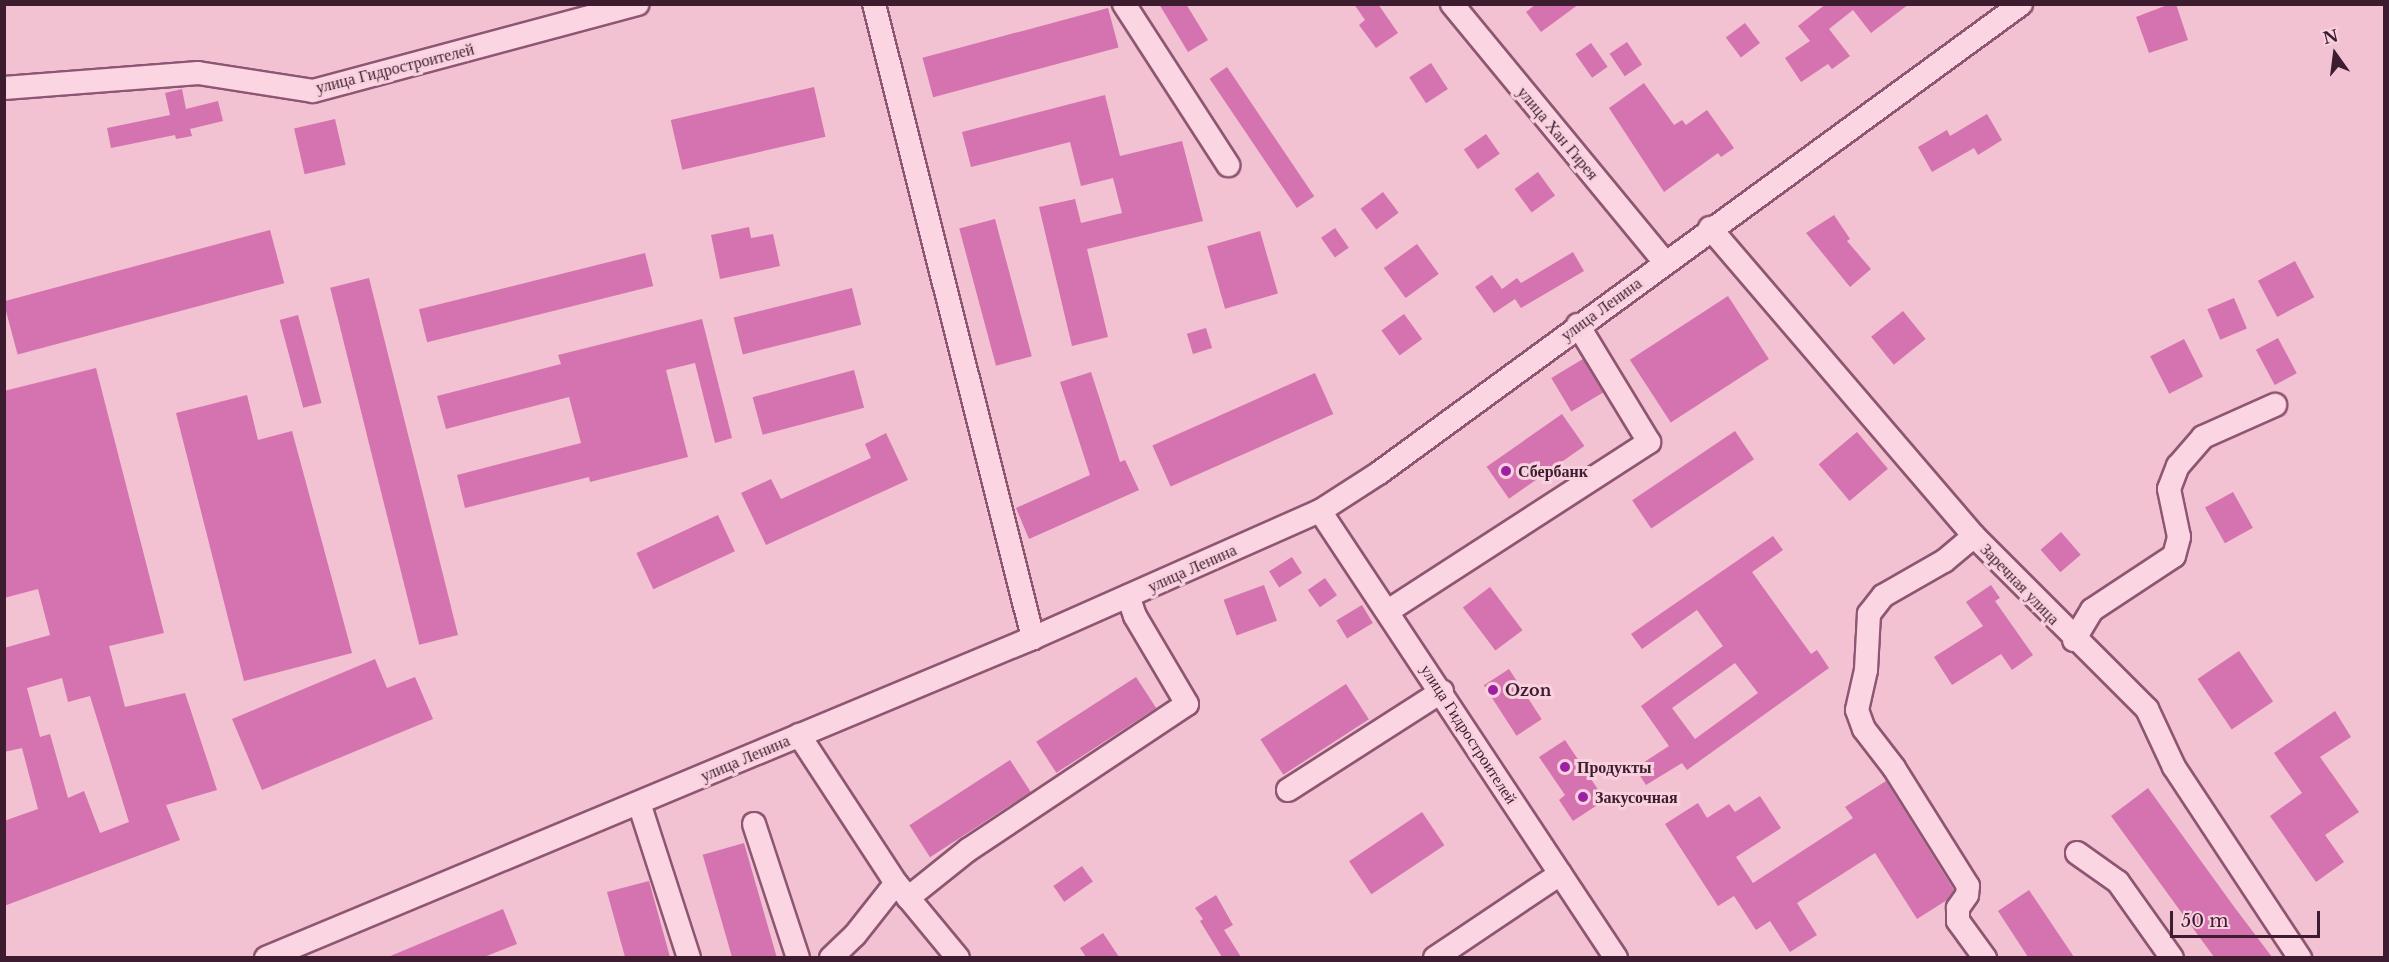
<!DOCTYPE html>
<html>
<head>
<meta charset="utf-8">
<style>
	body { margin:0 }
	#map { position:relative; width:2389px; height:962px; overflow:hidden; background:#f2c1d2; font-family:"Libre Baskerville",serif }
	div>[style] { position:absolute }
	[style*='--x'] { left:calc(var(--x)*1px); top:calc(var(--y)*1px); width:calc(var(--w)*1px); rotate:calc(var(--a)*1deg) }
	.building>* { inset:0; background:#d473af; transform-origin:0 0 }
	.roads { filter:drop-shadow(2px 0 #8e5672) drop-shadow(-2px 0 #8e5672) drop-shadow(0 2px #8e5672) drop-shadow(0 -2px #8e5672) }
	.minor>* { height:22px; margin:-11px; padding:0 11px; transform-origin:11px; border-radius:11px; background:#fcd5e2 }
	.dots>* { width:16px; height:16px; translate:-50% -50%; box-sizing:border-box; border:3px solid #f9d1de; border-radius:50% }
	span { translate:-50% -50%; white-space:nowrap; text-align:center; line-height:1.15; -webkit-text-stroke:6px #f9d1de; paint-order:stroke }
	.street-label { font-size:16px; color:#3c1c2e }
	.poi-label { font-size:16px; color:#3c1c2e; font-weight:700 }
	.left { translate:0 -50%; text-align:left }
	.frame { position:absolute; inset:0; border:6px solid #3c1c2e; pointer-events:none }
	.north { position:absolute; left:2305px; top:24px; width:60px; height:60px; -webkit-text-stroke:4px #f9d1de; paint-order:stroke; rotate:346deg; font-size:16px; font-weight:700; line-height:24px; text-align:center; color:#3c1c2e }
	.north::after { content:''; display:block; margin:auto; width:21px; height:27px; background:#3c1c2e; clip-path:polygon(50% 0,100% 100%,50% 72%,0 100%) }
	.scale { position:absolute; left:2170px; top:911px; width:150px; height:27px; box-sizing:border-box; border:3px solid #3c1c2e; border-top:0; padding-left:8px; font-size:18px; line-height:21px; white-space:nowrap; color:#3c1c2e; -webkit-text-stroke:4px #f9d1de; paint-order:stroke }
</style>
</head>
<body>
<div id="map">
	<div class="building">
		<div style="clip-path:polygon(1159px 4px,1186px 4px,1208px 40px,1188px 52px)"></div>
		<div style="clip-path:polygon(1354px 4px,1378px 4px,1398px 33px,1376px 48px,1359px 25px,1365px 20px)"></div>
		<div style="clip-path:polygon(1536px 4px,1579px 4px,1541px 32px,1526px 12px)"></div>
		<div style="clip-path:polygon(1826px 4px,1909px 4px,1871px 33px,1853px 10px,1829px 29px,1850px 56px,1832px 69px,1828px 64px,1801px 82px,1785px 58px,1810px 41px,1798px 26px)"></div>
		<div style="clip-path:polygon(2170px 4px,2176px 4px,2188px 40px,2149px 53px,2136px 17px)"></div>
		<div style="left:1108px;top:8px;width:41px;height:192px;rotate:75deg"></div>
		<div style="left:1745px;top:23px;width:25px;height:24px;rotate:53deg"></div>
		<div style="left:1627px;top:42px;width:27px;height:21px;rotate:56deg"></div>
		<div style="left:1591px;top:43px;width:29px;height:19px;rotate:55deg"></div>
		<div style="left:1431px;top:63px;width:31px;height:26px;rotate:57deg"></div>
		<div style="left:1227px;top:67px;width:156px;height:21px;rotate:56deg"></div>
		<div style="clip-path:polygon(1644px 83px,1674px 125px,1682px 120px,1686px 125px,1707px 110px,1734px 148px,1721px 157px,1718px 153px,1664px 192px,1609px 108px)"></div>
		<div style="left:814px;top:87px;width:51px;height:147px;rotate:77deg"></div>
		<div style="clip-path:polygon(182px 89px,186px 109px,218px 101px,223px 121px,190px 129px,192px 136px,176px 139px,175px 135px,111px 148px,107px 128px,170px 115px,165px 93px)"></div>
		<div style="clip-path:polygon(1105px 95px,1120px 156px,1182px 141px,1203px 221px,1087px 249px,1108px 337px,1072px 346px,1039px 207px,1075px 199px,1081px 223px,1122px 213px,1113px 178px,1081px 186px,1070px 142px,971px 167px,962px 132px)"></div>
		<div style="clip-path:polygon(1987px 114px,2002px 140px,1978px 155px,1974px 148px,1932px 172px,1918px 147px,1947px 130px,1950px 136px)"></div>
		<div style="left:335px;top:119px;width:47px;height:42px;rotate:77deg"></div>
		<div style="left:1486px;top:134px;width:24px;height:27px;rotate:55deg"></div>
		<div style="left:1538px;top:172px;width:29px;height:29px;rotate:54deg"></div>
		<div style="left:1383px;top:192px;width:26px;height:28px;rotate:53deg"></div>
		<div style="clip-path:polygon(1834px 215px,1850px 239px,1847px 241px,1871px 269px,1850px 287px,1806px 233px)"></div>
		<div style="left:995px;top:219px;width:142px;height:37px;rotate:75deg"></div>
		<div style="clip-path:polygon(749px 227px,751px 238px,773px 234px,780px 266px,720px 279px,711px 235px)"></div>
		<div style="left:1335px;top:228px;width:24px;height:17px;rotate:55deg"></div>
		<div style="left:270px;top:230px;width:55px;height:276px;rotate:75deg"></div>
		<div style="left:1260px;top:231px;width:65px;height:55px;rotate:74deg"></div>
		<div style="left:1417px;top:244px;width:37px;height:41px;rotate:54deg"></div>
		<div style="clip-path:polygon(1573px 252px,1584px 271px,1521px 308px,1515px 299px,1494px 313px,1475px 287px,1492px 275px,1502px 289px,1517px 278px,1521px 283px)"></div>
		<div style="left:645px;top:253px;width:34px;height:233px;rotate:76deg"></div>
		<div style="left:2295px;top:261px;width:41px;height:42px;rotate:62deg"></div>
		<div style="left:369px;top:278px;width:368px;height:40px;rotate:76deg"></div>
		<div style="left:852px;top:288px;width:38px;height:122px;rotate:76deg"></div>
		<div style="left:1728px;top:296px;width:75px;height:117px;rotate:57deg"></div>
		<div style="left:2234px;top:298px;width:33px;height:29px;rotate:67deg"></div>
		<div style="left:1903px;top:311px;width:36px;height:41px;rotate:51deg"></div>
		<div style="left:1404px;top:314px;width:31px;height:28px;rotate:54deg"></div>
		<div style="left:298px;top:315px;width:91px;height:19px;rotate:75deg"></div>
		<div style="clip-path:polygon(702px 319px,732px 438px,715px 443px,695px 363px,666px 370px,688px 457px,590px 482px,589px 477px,465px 508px,457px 475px,581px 443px,569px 397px,446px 429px,437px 396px,561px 364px,558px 355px)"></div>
		<div style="left:1206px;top:328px;width:21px;height:20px;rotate:73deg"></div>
		<div style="left:2278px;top:338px;width:40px;height:25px;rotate:62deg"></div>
		<div style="left:2184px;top:339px;width:42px;height:38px;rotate:63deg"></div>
		<div style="left:1583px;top:359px;width:39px;height:37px;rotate:59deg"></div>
		<div style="clip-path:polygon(evenodd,96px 368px,164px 633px,109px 646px,125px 707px,185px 693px,217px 790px,166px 805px,180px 840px,4px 906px,4px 821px,38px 809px,22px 748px,4px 752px,4px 648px,50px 635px,38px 589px,4px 598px,4px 391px,96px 368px,62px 678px,68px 702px,90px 696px,129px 822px,100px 833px,84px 791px,68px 798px,50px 734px,40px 737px,27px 688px,62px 678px)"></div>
		<div style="left:854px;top:370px;width:39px;height:105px;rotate:75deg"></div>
		<div style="clip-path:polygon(1091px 372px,1120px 462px,1125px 460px,1139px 490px,1029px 539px,1016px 508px,1090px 475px,1060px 382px)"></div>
		<div style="left:1315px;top:373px;width:45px;height:178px;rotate:66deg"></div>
		<div style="clip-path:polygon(247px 395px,258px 440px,292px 431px,352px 653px,244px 681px,176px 413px)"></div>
		<div style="left:1562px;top:414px;width:39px;height:92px;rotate:55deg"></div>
		<div style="left:1735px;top:431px;width:34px;height:124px;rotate:56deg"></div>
		<div style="left:1857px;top:432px;width:48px;height:50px;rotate:50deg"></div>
		<div style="clip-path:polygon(886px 433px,908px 480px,766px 545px,741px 493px,771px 479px,781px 499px,871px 458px,865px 444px)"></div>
		<div style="left:2233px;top:492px;width:41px;height:32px;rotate:61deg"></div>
		<div style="left:718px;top:515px;width:40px;height:90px;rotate:65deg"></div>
		<div style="left:2061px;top:532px;width:30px;height:27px;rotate:49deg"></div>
		<div style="clip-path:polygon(evenodd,1773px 536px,1783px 550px,1752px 572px,1811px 654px,1817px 650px,1829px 668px,1687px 770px,1682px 763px,1646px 785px,1635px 768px,1669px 746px,1641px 706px,1723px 646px,1697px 610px,1642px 649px,1631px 634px,1773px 536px,1735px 663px,1758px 693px,1695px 739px,1672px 708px,1735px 663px)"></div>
		<div style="left:1292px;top:557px;width:19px;height:27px;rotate:58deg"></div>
		<div style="left:1325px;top:578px;width:21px;height:21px;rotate:55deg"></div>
		<div style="left:1264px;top:585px;width:38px;height:43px;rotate:70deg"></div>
		<div style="clip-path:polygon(1991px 585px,2000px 598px,1995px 601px,2033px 655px,2012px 670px,2001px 654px,1952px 685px,1934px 657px,1983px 626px,1966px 602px)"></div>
		<div style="left:1490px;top:587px;width:54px;height:34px;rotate:53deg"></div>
		<div style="left:1362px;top:605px;width:21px;height:30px;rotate:59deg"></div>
		<div style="left:2239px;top:651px;width:61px;height:50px;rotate:56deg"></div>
		<div style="clip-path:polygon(375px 659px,387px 688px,415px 677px,433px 719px,262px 790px,232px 719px)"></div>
		<div style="left:1509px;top:669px;width:60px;height:30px;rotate:57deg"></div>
		<div style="left:1136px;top:677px;width:37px;height:119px;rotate:57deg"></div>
		<div style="left:1346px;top:684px;width:42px;height:102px;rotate:57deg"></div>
		<div style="clip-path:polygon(2335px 711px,2351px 737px,2320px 757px,2359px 812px,2325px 835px,2344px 862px,2316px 882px,2270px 816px,2302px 793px,2274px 753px)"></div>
		<div style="clip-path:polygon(1565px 740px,1605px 800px,1573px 821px,1559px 800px,1565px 795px,1539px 757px)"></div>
		<div style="left:1010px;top:760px;width:38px;height:120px;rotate:57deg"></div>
		<div style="clip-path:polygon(1886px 781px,1954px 890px,1947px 900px,1917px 919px,1875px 853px,1797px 903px,1817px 935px,1790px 952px,1770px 921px,1756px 930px,1734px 896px,1718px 906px,1665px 824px,1698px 803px,1707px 818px,1729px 804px,1735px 812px,1760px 796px,1781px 828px,1736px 857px,1753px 883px,1853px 818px,1845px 807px)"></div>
		<div style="clip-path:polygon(2148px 788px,2235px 908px,2272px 957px,2214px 957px,2111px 816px)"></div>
		<div style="left:1422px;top:812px;width:40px;height:88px;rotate:56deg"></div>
		<div style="left:744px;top:843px;width:118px;height:43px;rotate:74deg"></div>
		<div style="left:1082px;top:866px;width:19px;height:35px;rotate:55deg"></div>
		<div style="clip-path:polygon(649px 881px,670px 957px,625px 957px,607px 892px)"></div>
		<div style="clip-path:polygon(2029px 890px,2074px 957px,2028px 957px,1998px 911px)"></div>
		<div style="clip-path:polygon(1216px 895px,1233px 925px,1224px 930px,1241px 957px,1222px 957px,1200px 921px,1203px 919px,1195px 908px)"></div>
		<div style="clip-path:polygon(503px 909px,517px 944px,484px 957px,388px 957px)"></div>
		<div style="clip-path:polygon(1103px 933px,1119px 957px,1086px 957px,1080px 948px)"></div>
	</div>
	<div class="roads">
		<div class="minor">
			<div style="--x:874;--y:4;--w:654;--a:75.92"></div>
			<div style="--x:1124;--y:4;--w:192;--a:57.1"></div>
			<div style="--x:1452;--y:4;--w:335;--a:50.5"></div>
			<div style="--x:4;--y:88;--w:195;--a:-4.4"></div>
			<div style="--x:198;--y:73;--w:116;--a:8.9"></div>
			<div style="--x:313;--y:91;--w:336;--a:-15"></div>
			<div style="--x:1710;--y:228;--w:406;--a:49.4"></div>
			<div style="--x:1974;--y:536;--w:245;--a:45"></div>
			<div style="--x:2147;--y:709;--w:64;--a:65"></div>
			<div style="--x:2174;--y:767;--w:229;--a:56.6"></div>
			<div style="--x:1320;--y:511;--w:536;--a:56.49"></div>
			<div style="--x:1974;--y:536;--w:39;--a:140"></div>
			<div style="--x:1944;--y:561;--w:70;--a:150.2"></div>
			<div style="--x:1883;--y:596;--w:23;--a:128"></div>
			<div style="--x:1869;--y:614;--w:56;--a:93.1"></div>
			<div style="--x:1866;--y:670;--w:41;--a:102.7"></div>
			<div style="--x:1857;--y:710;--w:20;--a:70"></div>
			<div style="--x:1864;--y:729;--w:49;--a:52.4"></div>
			<div style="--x:1894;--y:768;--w:139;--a:57.9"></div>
			<div style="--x:1968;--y:886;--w:9;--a:96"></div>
			<div style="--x:1967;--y:895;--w:16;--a:125"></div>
			<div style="--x:1958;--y:908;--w:13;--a:90"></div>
			<div style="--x:1958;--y:921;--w:46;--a:53.9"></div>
			<div style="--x:1388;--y:611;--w:311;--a:-32.9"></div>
			<div style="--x:1649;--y:442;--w:137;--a:-121.3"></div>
			<div style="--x:2074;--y:640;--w:35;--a:-59"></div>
			<div style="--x:2092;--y:610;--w:98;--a:-33.4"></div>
			<div style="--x:2174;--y:556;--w:20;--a:-75"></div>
			<div style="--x:2179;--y:537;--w:49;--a:-101.8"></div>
			<div style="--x:2169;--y:489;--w:25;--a:-69"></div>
			<div style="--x:2178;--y:466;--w:38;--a:-49"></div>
			<div style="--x:2203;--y:437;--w:79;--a:-24"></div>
			<div style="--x:799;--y:735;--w:177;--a:56.8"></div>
			<div style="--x:896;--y:883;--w:97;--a:50.4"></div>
			<div style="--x:1288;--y:790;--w:183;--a:-32.7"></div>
			<div style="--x:639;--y:803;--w:163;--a:72.1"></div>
			<div style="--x:754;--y:824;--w:141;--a:71.8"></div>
			<div style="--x:2077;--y:853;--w:50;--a:35.3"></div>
			<div style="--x:2118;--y:882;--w:93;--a:54.6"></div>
			<div style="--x:908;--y:898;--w:77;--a:-38.7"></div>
			<div style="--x:968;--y:850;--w:263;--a:-33.7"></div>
			<div style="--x:1187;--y:704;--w:102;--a:-120.6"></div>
			<div style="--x:1135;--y:616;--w:21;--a:-109"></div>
			<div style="--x:266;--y:958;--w:831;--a:-22.65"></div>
			<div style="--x:1033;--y:638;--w:314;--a:-23.9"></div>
			<div style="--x:1320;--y:511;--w:70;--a:-32.8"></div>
			<div style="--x:1379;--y:473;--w:795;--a:-36.15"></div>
			<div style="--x:831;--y:958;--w:33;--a:-44"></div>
			<div style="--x:855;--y:935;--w:66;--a:-51.7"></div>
			<div style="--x:1435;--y:958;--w:151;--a:-33.9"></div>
		</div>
	</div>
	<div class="dots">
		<div style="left:1506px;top:471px;background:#9d20a3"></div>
		<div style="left:1493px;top:690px;background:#9d20a3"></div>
		<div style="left:1565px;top:767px;background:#9d20a3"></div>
		<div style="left:1583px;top:797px;background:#9d20a3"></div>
	</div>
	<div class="street-label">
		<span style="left:395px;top:68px;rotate:-14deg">улица Гидростроителей</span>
		<span style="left:1558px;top:133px;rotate:50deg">улица Хан Гирея</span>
		<span style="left:1601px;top:309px;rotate:-36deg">улица Ленина</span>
		<span style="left:1192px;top:568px;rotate:-24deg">улица Ленина</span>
		<span style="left:2020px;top:584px;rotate:46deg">Заречная улица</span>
		<span style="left:1469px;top:734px;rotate:57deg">улица Гидростроителей</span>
		<span style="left:745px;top:758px;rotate:-23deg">улица Ленина</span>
	</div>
	<div class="poi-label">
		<span class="left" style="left:1518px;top:471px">Сбербанк</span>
		<span class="left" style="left:1505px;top:690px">Ozon</span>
		<span class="left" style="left:1577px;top:767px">Продукты</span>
		<span class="left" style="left:1595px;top:797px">Закусочная</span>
	</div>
	<div class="frame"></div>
	<div class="north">N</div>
	<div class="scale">50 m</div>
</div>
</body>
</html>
